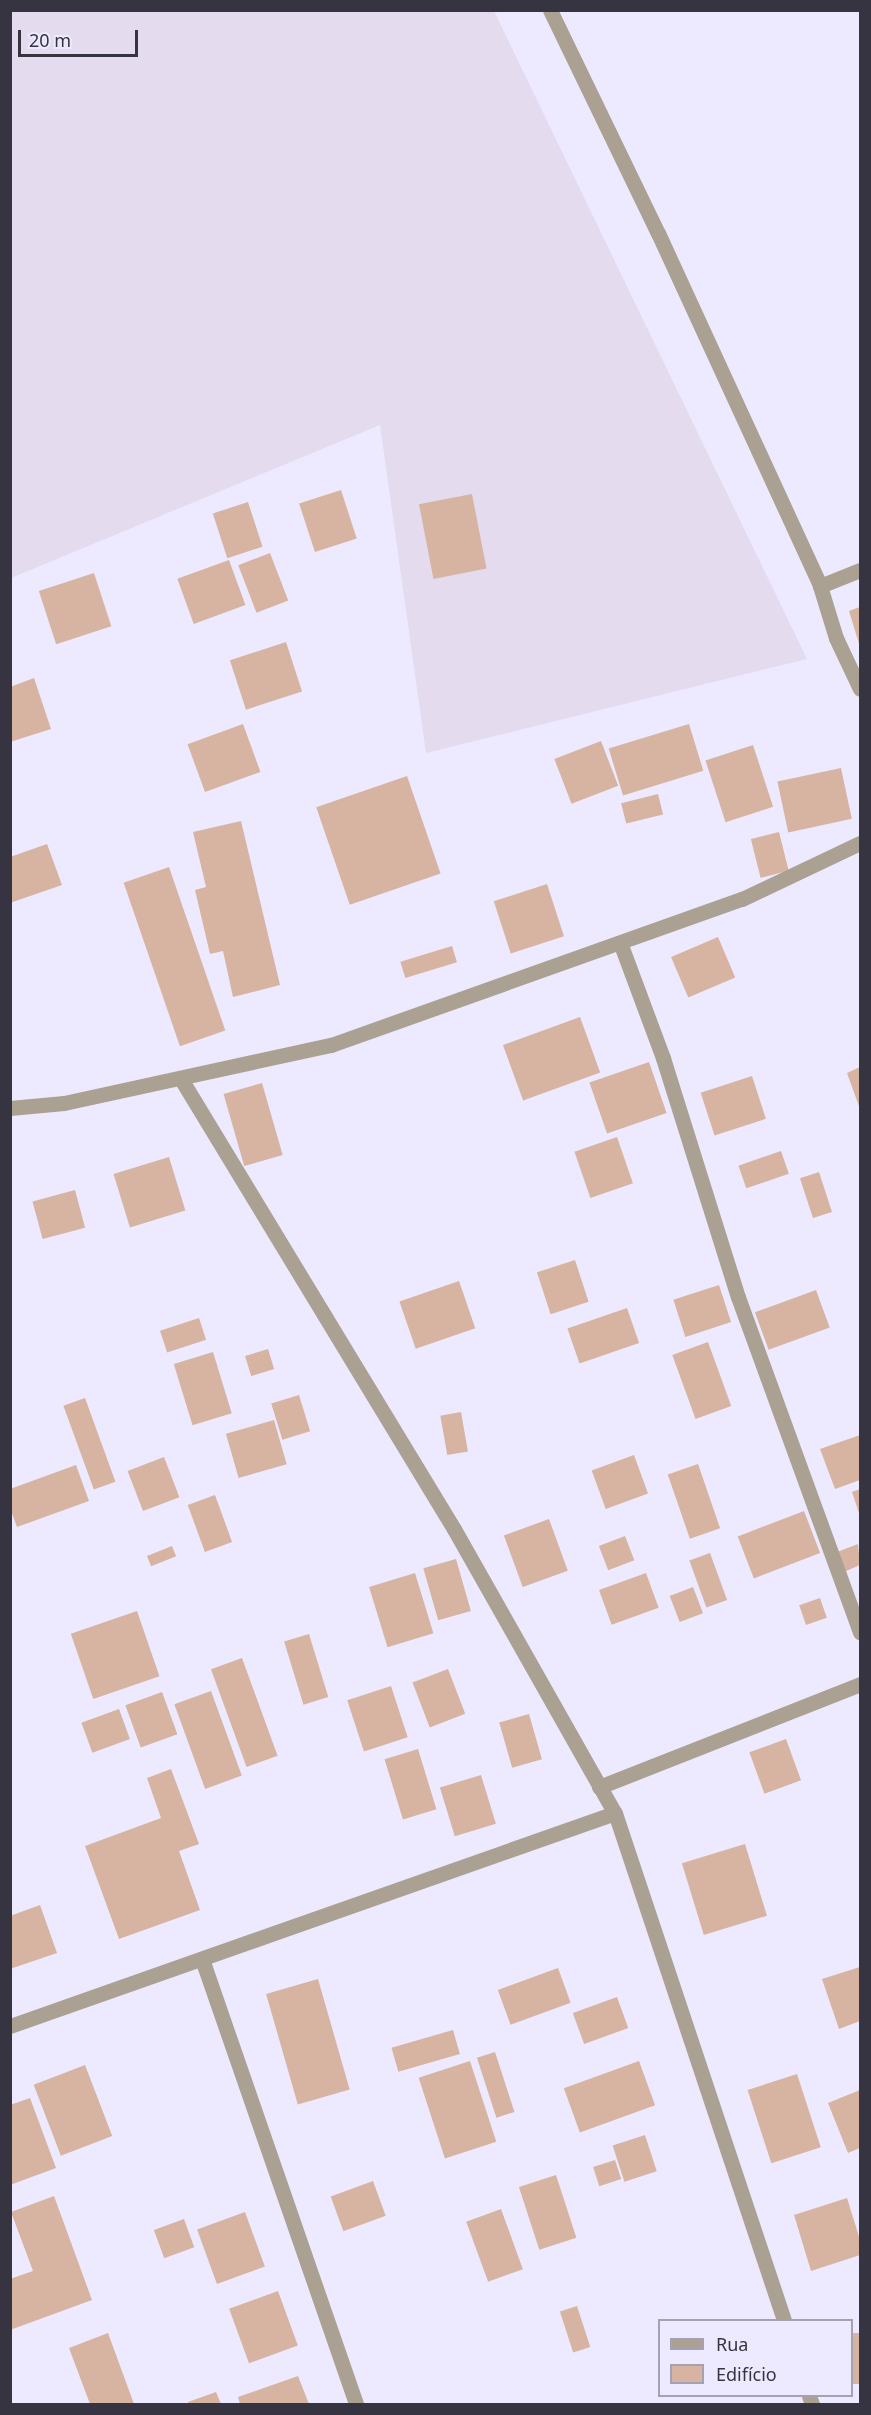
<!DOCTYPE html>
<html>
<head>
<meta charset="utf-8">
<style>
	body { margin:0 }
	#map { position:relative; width:871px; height:2415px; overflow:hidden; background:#edeaff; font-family:"Noto Sans",sans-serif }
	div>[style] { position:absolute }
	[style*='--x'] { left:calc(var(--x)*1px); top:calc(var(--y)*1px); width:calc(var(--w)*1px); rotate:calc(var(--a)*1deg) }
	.education>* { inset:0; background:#e4dbef }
	.building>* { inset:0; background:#d6b4a1; transform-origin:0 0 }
	.minor>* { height:15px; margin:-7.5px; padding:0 7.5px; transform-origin:7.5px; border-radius:7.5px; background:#aaa193 }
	span { translate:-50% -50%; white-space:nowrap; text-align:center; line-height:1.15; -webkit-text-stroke:5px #edeaff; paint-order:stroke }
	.frame { position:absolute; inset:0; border:12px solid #373442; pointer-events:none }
	.legend { position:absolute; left:658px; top:2319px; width:195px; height:78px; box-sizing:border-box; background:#edeaff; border:2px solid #a4a1b3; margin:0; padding:8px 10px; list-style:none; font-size:18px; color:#373442 }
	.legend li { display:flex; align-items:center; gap:12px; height:30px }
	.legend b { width:30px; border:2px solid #a4a1b3 }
	.scale { position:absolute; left:18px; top:30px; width:120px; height:27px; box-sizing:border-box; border:3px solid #373442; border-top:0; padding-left:8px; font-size:18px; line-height:21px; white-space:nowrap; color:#373442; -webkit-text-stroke:4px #edeaff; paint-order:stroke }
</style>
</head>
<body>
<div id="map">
	<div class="education">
		<div style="clip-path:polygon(11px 11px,494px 11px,807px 659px,426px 753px,380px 425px,11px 578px)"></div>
	</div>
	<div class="building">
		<div style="left:341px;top:490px;width:51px;height:44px;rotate:72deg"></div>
		<div style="left:472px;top:494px;width:76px;height:54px;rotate:79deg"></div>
		<div style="left:248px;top:502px;width:47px;height:37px;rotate:72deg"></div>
		<div style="left:270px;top:553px;width:51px;height:34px;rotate:69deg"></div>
		<div style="left:229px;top:560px;width:48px;height:55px;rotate:70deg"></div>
		<div style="left:94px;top:573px;width:56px;height:58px;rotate:72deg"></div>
		<div style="clip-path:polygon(860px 607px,860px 647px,849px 611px)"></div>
		<div style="left:286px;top:642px;width:52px;height:59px;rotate:72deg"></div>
		<div style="clip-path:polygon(34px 678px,51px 729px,10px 742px,10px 687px)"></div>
		<div style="left:243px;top:724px;width:51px;height:59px;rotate:70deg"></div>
		<div style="left:689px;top:724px;width:49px;height:84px;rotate:73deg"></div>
		<div style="left:601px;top:741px;width:48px;height:50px;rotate:69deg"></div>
		<div style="left:753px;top:745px;width:65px;height:50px;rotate:72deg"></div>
		<div style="left:841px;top:768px;width:52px;height:65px;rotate:78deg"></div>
		<div style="left:407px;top:776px;width:103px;height:96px;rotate:71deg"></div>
		<div style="left:658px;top:794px;width:21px;height:38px;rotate:76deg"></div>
		<div style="clip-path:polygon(241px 821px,280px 985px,233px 997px,223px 951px,210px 954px,195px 890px,206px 887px,193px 832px)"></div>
		<div style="left:779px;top:832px;width:40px;height:29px;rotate:76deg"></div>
		<div style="clip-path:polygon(47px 844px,62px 885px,10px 903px,10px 857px)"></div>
		<div style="left:169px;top:867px;width:173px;height:48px;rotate:71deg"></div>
		<div style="left:547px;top:884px;width:55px;height:56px;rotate:72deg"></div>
		<div style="left:718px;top:937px;width:44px;height:51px;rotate:67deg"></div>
		<div style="left:452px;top:946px;width:17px;height:54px;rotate:73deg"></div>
		<div style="left:580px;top:1017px;width:59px;height:82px;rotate:70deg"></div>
		<div style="left:649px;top:1062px;width:54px;height:63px;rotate:71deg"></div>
		<div style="clip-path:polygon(860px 1067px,860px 1109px,847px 1073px)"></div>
		<div style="left:752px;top:1076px;width:45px;height:54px;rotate:72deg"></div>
		<div style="left:262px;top:1083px;width:75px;height:40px;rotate:74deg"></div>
		<div style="left:617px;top:1137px;width:49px;height:45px;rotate:71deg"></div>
		<div style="left:781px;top:1151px;width:24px;height:45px;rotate:71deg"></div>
		<div style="left:169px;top:1157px;width:56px;height:58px;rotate:73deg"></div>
		<div style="left:819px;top:1172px;width:42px;height:20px;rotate:72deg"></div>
		<div style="left:75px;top:1190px;width:39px;height:44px;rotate:75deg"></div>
		<div style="left:575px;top:1260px;width:44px;height:40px;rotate:72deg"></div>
		<div style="left:459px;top:1281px;width:50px;height:63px;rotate:71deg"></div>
		<div style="left:719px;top:1285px;width:39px;height:48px;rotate:72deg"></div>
		<div style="left:816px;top:1290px;width:40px;height:65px;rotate:70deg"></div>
		<div style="left:627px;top:1308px;width:37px;height:63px;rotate:71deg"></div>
		<div style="left:199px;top:1318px;width:23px;height:41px;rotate:72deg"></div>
		<div style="left:708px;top:1342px;width:68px;height:38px;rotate:70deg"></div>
		<div style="left:268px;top:1349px;width:21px;height:24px;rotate:73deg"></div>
		<div style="left:213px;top:1352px;width:64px;height:41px;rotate:73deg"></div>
		<div style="left:299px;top:1395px;width:38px;height:29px;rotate:73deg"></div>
		<div style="left:85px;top:1398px;width:89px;height:23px;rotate:70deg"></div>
		<div style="left:461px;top:1412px;width:40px;height:21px;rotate:80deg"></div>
		<div style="left:274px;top:1420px;width:46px;height:50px;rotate:74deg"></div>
		<div style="clip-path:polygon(860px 1435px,860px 1480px,835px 1489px,820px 1449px)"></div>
		<div style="left:634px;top:1455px;width:41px;height:45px;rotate:70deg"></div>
		<div style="left:164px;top:1457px;width:43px;height:39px;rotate:69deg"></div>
		<div style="left:698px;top:1464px;width:68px;height:32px;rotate:71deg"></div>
		<div style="clip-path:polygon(76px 1465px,89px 1501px,17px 1527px,10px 1508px,10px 1489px)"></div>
		<div style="clip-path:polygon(860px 1489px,860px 1516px,852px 1492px)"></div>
		<div style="left:215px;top:1495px;width:50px;height:29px;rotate:70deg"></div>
		<div style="left:804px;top:1511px;width:45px;height:71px;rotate:69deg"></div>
		<div style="left:549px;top:1519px;width:55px;height:48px;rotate:70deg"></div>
		<div style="left:625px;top:1536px;width:26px;height:28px;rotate:69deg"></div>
		<div style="clip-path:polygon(858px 1544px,860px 1565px,844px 1572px,837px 1552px)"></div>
		<div style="left:172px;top:1546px;width:11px;height:27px;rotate:68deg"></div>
		<div style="left:710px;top:1553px;width:50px;height:22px;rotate:70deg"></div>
		<div style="left:456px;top:1559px;width:54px;height:34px;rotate:74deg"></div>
		<div style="left:415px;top:1573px;width:63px;height:48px;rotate:73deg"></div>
		<div style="left:646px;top:1573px;width:37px;height:50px;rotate:70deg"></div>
		<div style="left:693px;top:1587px;width:28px;height:25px;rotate:69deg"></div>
		<div style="left:820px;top:1598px;width:21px;height:22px;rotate:71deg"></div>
		<div style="left:137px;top:1611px;width:69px;height:70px;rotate:71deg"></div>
		<div style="left:309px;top:1634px;width:66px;height:26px;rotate:73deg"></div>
		<div style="left:242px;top:1658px;width:104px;height:33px;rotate:70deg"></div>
		<div style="left:448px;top:1669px;width:48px;height:38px;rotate:69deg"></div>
		<div style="left:391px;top:1686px;width:54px;height:46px;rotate:72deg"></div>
		<div style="left:211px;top:1691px;width:90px;height:39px;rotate:70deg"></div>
		<div style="left:162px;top:1692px;width:45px;height:39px;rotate:70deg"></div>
		<div style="left:119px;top:1709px;width:32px;height:40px;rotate:70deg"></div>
		<div style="left:529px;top:1714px;width:47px;height:31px;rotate:74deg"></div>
		<div style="left:786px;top:1739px;width:44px;height:39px;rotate:70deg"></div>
		<div style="left:418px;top:1749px;width:63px;height:35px;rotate:73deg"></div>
		<div style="clip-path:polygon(171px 1769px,199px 1844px,179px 1851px,200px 1910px,119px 1939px,85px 1846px,161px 1818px,147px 1778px)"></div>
		<div style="left:481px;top:1775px;width:51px;height:43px;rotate:73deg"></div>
		<div style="left:745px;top:1844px;width:75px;height:66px;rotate:73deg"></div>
		<div style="clip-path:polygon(40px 1905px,57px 1953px,10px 1969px,10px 1916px)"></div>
		<div style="clip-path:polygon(860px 1967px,860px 2021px,839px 2029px,822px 1979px)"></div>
		<div style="left:558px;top:1968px;width:37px;height:64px;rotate:70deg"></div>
		<div style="left:318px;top:1979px;width:115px;height:54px;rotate:74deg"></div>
		<div style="left:617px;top:1997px;width:33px;height:47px;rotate:70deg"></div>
		<div style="left:453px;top:2030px;width:25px;height:64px;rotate:74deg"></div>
		<div style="left:495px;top:2052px;width:63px;height:19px;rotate:72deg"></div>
		<div style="left:470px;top:2061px;width:85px;height:54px;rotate:72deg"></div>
		<div style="left:639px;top:2061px;width:47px;height:80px;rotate:70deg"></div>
		<div style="left:85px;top:2065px;width:76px;height:55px;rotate:69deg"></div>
		<div style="left:797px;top:2074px;width:77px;height:52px;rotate:72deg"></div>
		<div style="clip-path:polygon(860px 2090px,860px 2148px,848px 2153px,828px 2103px)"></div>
		<div style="clip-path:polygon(30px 2098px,56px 2168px,10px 2185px,10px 2105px)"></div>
		<div style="left:645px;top:2135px;width:38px;height:34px;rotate:72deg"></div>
		<div style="left:615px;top:2160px;width:20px;height:23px;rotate:72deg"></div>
		<div style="left:556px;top:2175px;width:66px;height:39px;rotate:72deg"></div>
		<div style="left:373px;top:2181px;width:37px;height:45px;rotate:70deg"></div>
		<div style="clip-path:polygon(54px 2196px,92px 2300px,10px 2330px,10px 2279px,33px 2271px,11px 2212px)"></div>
		<div style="clip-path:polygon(847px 2198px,860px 2240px,860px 2255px,811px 2271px,794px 2215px)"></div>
		<div style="left:501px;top:2209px;width:64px;height:37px;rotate:70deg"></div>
		<div style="left:245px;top:2212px;width:58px;height:51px;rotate:70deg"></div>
		<div style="left:184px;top:2219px;width:30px;height:32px;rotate:70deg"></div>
		<div style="left:278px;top:2291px;width:58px;height:52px;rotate:70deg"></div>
		<div style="left:577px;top:2306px;width:43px;height:18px;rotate:72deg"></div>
		<div style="clip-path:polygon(108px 2333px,134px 2404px,90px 2404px,69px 2348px)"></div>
		<div style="left:860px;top:2333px;width:51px;height:9px;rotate:90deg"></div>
		<div style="clip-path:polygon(298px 2376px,309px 2404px,240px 2404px,238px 2397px)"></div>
		<div style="clip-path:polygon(216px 2392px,221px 2404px,189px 2404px,188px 2402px)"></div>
	</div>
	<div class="minor">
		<div style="--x:550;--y:10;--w:248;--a:64.2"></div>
		<div style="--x:658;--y:233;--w:388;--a:65.3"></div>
		<div style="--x:820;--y:586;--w:54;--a:72.9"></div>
		<div style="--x:836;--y:638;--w:56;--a:64.8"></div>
		<div style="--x:820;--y:586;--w:43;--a:-21.8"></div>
		<div style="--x:621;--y:945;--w:121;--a:69.6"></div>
		<div style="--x:663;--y:1058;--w:250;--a:72.6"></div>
		<div style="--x:738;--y:1297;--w:357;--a:70"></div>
		<div style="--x:181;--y:1079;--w:526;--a:58.76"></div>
		<div style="--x:454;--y:1529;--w:326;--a:60.5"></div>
		<div style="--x:615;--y:1813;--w:534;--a:71.57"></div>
		<div style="--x:10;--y:1108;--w:54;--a:-5.3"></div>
		<div style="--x:64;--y:1103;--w:273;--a:-12.3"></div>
		<div style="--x:331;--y:1045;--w:436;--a:-19.6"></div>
		<div style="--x:742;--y:899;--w:131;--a:-25.4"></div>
		<div style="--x:599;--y:1787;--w:281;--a:-21.5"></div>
		<div style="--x:202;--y:1959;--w:471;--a:70.9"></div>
		<div style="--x:10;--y:2026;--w:641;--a:-19.4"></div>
		<div style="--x:809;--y:2396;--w:9;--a:69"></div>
	</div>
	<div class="frame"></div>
	<ul class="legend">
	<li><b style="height:8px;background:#aaa193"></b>Rua</li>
	<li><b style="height:16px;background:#d6b4a1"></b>Edifício</li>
	</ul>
	<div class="scale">20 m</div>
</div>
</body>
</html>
